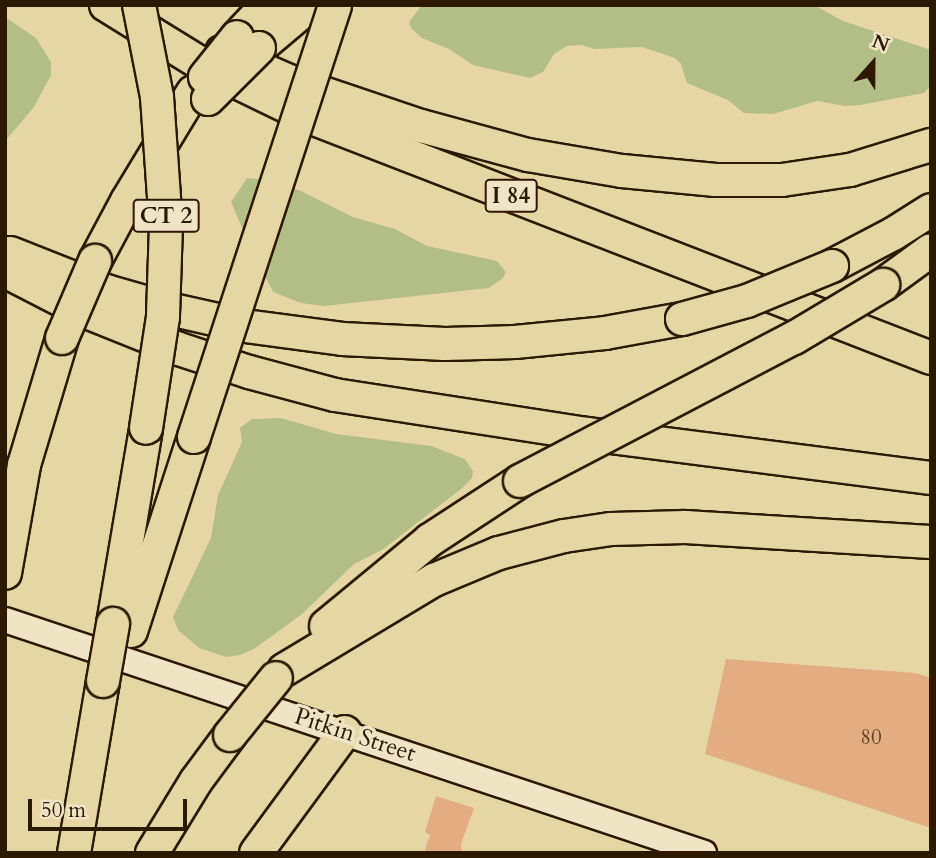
<!DOCTYPE html>
<html>
<head>
<meta charset="utf-8">
<style>
	body { margin:0 }
	#map { position:relative; width:936px; height:858px; overflow:hidden; background:#e6d6a4; font-family:Cardo,serif }
	div>[style] { position:absolute }
	[style*='--x'] { left:calc(var(--x)*1px); top:calc(var(--y)*1px); width:calc(var(--w)*1px); rotate:calc(var(--a)*1deg) }
	.green>* { inset:0; background:#b3be87 }
	.building>* { inset:0; background:#e3ac81 }
	.roads { filter:drop-shadow(2px 0 #2d1801) drop-shadow(-2px 0 #2d1801) drop-shadow(0 2px #2d1801) drop-shadow(0 -2px #2d1801) }
	.secondary>* { height:24px; margin:-12px; padding:0 12px; transform-origin:12px; border-radius:12px; background:#efe4c4 }
	.motorway>* { height:32px; margin:-16px; padding:0 16px; transform-origin:16px; border-radius:16px; background:#e6d6a4 }
	.bridges { filter:drop-shadow(2px 0 #2d1801) drop-shadow(-2px 0 #2d1801) drop-shadow(0 2px #2d1801) drop-shadow(0 -2px #2d1801) }
	.motorway-bridge>* { height:32px; margin:-16px; padding:0 16px; transform-origin:16px; border-radius:16px; background:#e6d6a4 }
	span { translate:-50% -50%; white-space:nowrap; text-align:center; line-height:1.15; -webkit-text-stroke:7px #efe4c4; paint-order:stroke }
	.number-label { font-size:21px; color:#5a3d21 }
	.number-label span { -webkit-text-stroke-width:0 }
	.shield-label span { padding:2px 5px; background:#efe4c4; border:2px solid; border-radius:5px; -webkit-text-stroke-width:0 }
	.shield-label { font-size:23px; color:#2d1801; font-weight:700 }
	.street-label { font-size:24px; color:#2d1801 }
	.frame { position:absolute; inset:0; border:7px solid #2d1801; pointer-events:none }
	.north { position:absolute; left:838px; top:28px; width:70px; height:70px; -webkit-text-stroke:5px #efe4c4; paint-order:stroke; rotate:21deg; font-size:19px; font-weight:700; line-height:28px; text-align:center; color:#2d1801 }
	.north::after { content:''; display:block; margin:auto; width:24px; height:32px; background:#2d1801; clip-path:polygon(50% 0,100% 100%,50% 72%,0 100%) }
	.scale { position:absolute; left:28px; top:799px; width:159px; height:32px; box-sizing:border-box; border:4px solid #2d1801; border-top:0; padding-left:9px; font-size:21px; line-height:24px; white-space:nowrap; color:#2d1801; -webkit-text-stroke:5px #efe4c4; paint-order:stroke }
</style>
</head>
<body>
<div id="map">
	<div class="green">
		<div style="clip-path:polygon(422px 5px,814px 5px,843px 21px,931px 50px,931px 85px,924px 93px,860px 105px,845px 106px,817px 101px,773px 114px,744px 113px,728px 100px,687px 83px,681px 64px,675px 58px,642px 47px,595px 49px,581px 45px,567px 46px,554px 54px,543px 72px,530px 78px,473px 65px,449px 49px,422px 38px,411px 28px,409px 22px)"></div>
		<div style="clip-path:polygon(5px 17px,36px 38px,51px 62px,51px 75px,34px 107px,6px 140px)"></div>
		<div style="clip-path:polygon(247px 178px,268px 180px,301px 191px,353px 217px,395px 229px,427px 246px,497px 261px,506px 272px,503px 278px,489px 288px,324px 306px,301px 303px,273px 292px,249px 244px,231px 202px)"></div>
		<div style="clip-path:polygon(281px 418px,336px 434px,431px 446px,465px 459px,473px 471px,472px 478px,461px 489px,382px 550px,354px 564px,302px 614px,254px 649px,240px 655px,226px 657px,199px 648px,178px 630px,173px 617px,211px 538px,218px 495px,242px 442px,240px 428px,252px 419px)"></div>
	</div>
	<div class="building">
		<div style="clip-path:polygon(726px 659px,916px 673px,931px 678px,931px 828px,705px 754px)"></div>
		<div style="clip-path:polygon(436px 796px,474px 808px,461px 844px,462px 853px,424px 853px,430px 835px,425px 832px)"></div>
	</div>
	<div class="roads">
		<div class="secondary">
			<div style="--x:5;--y:620;--w:737;--a:18.43"></div>
		</div>
		<div class="motorway">
			<div style="--x:106;--y:5;--w:120;--a:31.7"></div>
			<div style="--x:208;--y:68;--w:110;--a:25.9"></div>
			<div style="--x:307;--y:116;--w:669;--a:21.2"></div>
			<div style="--x:237;--y:37;--w:44;--a:-46.8"></div>
			<div style="--x:259;--y:48;--w:67;--a:-40.1"></div>
			<div style="--x:222;--y:52;--w:81;--a:23.4"></div>
			<div style="--x:296;--y:84;--w:132;--a:18.6"></div>
			<div style="--x:421;--y:126;--w:111;--a:15.2"></div>
			<div style="--x:528;--y:155;--w:95;--a:9.7"></div>
			<div style="--x:622;--y:171;--w:94;--a:5.5"></div>
			<div style="--x:716;--y:180;--w:66;--a:0"></div>
			<div style="--x:782;--y:180;--w:69;--a:-8.4"></div>
			<div style="--x:850;--y:170;--w:85;--a:-17.2"></div>
			<div style="--x:10;--y:253;--w:106;--a:21.5"></div>
			<div style="--x:109;--y:292;--w:62;--a:15.8"></div>
			<div style="--x:169;--y:309;--w:78;--a:12.6"></div>
			<div style="--x:245;--y:326;--w:98;--a:7.6"></div>
			<div style="--x:342;--y:339;--w:103;--a:2.8"></div>
			<div style="--x:445;--y:344;--w:70;--a:-1.6"></div>
			<div style="--x:515;--y:342;--w:90;--a:-5.7"></div>
			<div style="--x:605;--y:333;--w:78;--a:-10.3"></div>
			<div style="--x:95;--y:261;--w:68;--a:-61.9"></div>
			<div style="--x:127;--y:201;--w:127;--a:-58.8"></div>
			<div style="--x:832;--y:266;--w:69;--a:-27.7"></div>
			<div style="--x:893;--y:234;--w:45;--a:-32.3"></div>
			<div style="--x:5;--y:271;--w:83;--a:27.2"></div>
			<div style="--x:79;--y:309;--w:108;--a:21.8"></div>
			<div style="--x:179;--y:349;--w:74;--a:18.2"></div>
			<div style="--x:249;--y:372;--w:89;--a:15"></div>
			<div style="--x:335;--y:395;--w:255;--a:8.8"></div>
			<div style="--x:587;--y:434;--w:347;--a:7.3"></div>
			<div style="--x:883;--y:285;--w:59;--a:-36.1"></div>
			<div style="--x:5;--y:573;--w:110;--a:-80"></div>
			<div style="--x:24;--y:465;--w:133;--a:-73.3"></div>
			<div style="--x:113;--y:624;--w:199;--a:-80.4"></div>
			<div style="--x:326;--y:626;--w:135;--a:-39.6"></div>
			<div style="--x:430;--y:540;--w:108;--a:-33.2"></div>
			<div style="--x:131;--y:631;--w:204;--a:-72"></div>
			<div style="--x:284;--y:670;--w:175;--a:-31"></div>
			<div style="--x:434;--y:580;--w:70;--a:-22.6"></div>
			<div style="--x:499;--y:553;--w:67;--a:-14.7"></div>
			<div style="--x:564;--y:536;--w:48;--a:-8.5"></div>
			<div style="--x:611;--y:529;--w:74;--a:-1.5"></div>
			<div style="--x:685;--y:527;--w:246;--a:3.5"></div>
			<div style="--x:74;--y:853;--w:174;--a:-80.4"></div>
			<div style="--x:152;--y:853;--w:84;--a:-58.6"></div>
			<div style="--x:196;--y:781;--w:57;--a:-53.5"></div>
			<div style="--x:256;--y:853;--w:150;--a:-53.7"></div>
		</div>
	</div>
	<div class="bridges">
		<div class="motorway-bridge">
			<div style="--x:139;--y:5;--w:94;--a:78.9"></div>
			<div style="--x:157;--y:97;--w:128;--a:86"></div>
			<div style="--x:166;--y:225;--w:92;--a:91.9"></div>
			<div style="--x:163;--y:317;--w:112;--a:98.7"></div>
			<div style="--x:205;--y:77;--w:51;--a:-51.3"></div>
			<div style="--x:208;--y:99;--w:72;--a:-45"></div>
			<div style="--x:682;--y:319;--w:67;--a:-15.5"></div>
			<div style="--x:747;--y:301;--w:92;--a:-22.4"></div>
			<div style="--x:62;--y:338;--w:84;--a:-66.8"></div>
			<div style="--x:194;--y:437;--w:454;--a:-71.9"></div>
			<div style="--x:520;--y:481;--w:309;--a:-27.6"></div>
			<div style="--x:794;--y:338;--w:104;--a:-30.8"></div>
			<div style="--x:103;--y:681;--w:58;--a:-80"></div>
			<div style="--x:230;--y:735;--w:73;--a:-51.1"></div>
		</div>
	</div>
	<div class="number-label">
		<span style="left:871px;top:738px">80</span>
	</div>
	<div class="shield-label">
		<span style="left:511px;top:196px">I 84</span>
		<span style="left:166px;top:216px">CT 2</span>
	</div>
	<div class="street-label">
		<span style="left:355px;top:735px;rotate:18deg">Pitkin Street</span>
	</div>
	<div class="frame"></div>
	<div class="north">N</div>
	<div class="scale">50 m</div>
</div>
</body>
</html>
